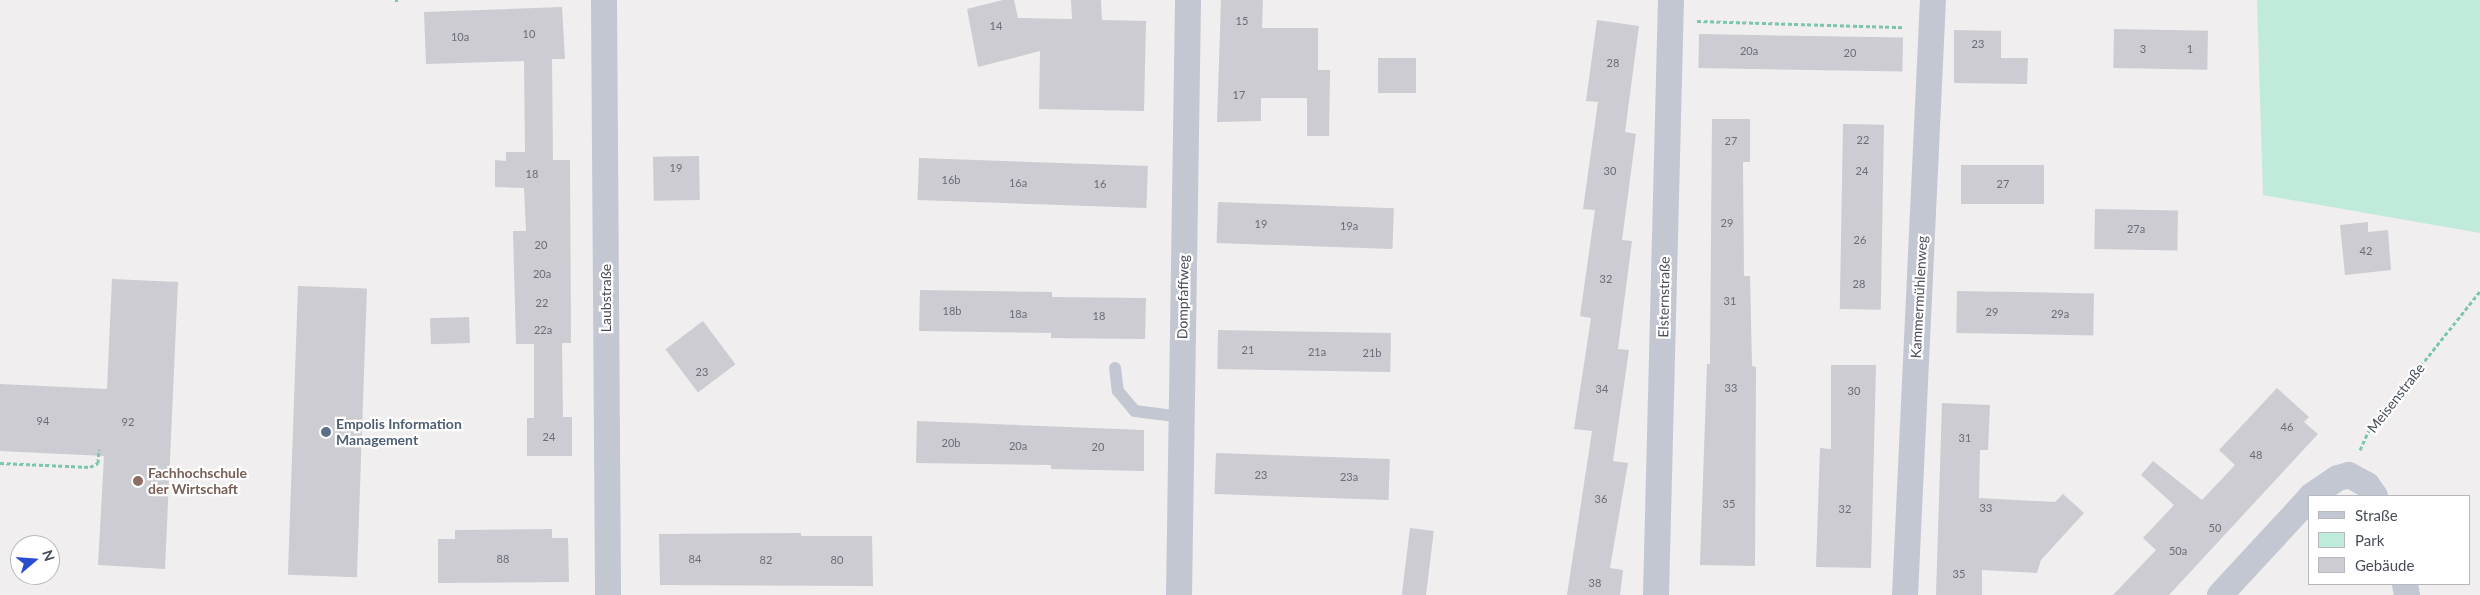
<!DOCTYPE html>
<html>
<head>
<meta charset="utf-8">
<style>
	body { margin:0 }
	#map { position:relative; width:2480px; height:595px; overflow:hidden; background:#f0eeee; font-family:Lato,sans-serif }
	div>[style] { position:absolute }
	[style*='--x'] { left:calc(var(--x)*1px); top:calc(var(--y)*1px); width:calc(var(--w)*1px); rotate:calc(var(--a)*1deg) }
	.green>* { inset:0; background:#c0ead9 }
	.building>* { inset:0; background:#ccccd2; transform-origin:0 0 }
	.path>* { height:3px; margin-top:-1.5px; transform-origin:0; background:repeating-linear-gradient(90deg,#7bc5b1 0 4px,transparent 0 6.5px) }
	.lane>* { height:12px; margin:-6px; padding:0 6px; transform-origin:6px; border-radius:6px; background:#c2c7d2 }
	.street>* { height:26px; margin:-13px; padding:0 13px; transform-origin:13px; border-radius:13px; background:#c2c7d2 }
	.dots>* { width:14px; height:14px; translate:-50% -50%; box-sizing:border-box; border:2px solid #fff; border-radius:50% }
	span { translate:-50% -50%; white-space:nowrap; text-align:center; line-height:1.15; -webkit-text-stroke:4.5px #fff; paint-order:stroke }
	.number-label { font-size:11px; color:#696d77 }
	.number-label span { -webkit-text-stroke-width:0 }
	.street-label { font-size:14px; color:#484d59 }
	.service-label { font-size:14px; color:#4e5e75; font-weight:700 }
	.left { translate:0 -50%; text-align:left }
	.education-label { font-size:14px; color:#785e54; font-weight:700 }
	.legend { position:absolute; left:2308px; top:495px; width:162px; height:90px; box-sizing:border-box; background:#fff; border:1px solid #b6b8bd; margin:0; padding:6px 9px; list-style:none; font-size:15px; color:#484d59 }
	.legend li { display:flex; align-items:center; gap:10px; height:25px }
	.legend b { width:25px; border:1px solid #b6b8bd }
	.north { position:absolute; left:10px; top:535px; width:50px; height:50px; box-sizing:border-box; background:#fff; border:1px solid #b6b8bd; border-radius:50%; rotate:72deg; font-size:14px; font-weight:700; line-height:20px; text-align:center; color:#484d59 }
	.north::after { content:''; display:block; margin:auto; width:18px; height:22px; background:#294dce; clip-path:polygon(50% 0,100% 100%,50% 72%,0 100%) }
</style>
</head>
<body>
<div id="map">
	<div class="green">
		<div style="clip-path:polygon(2257px 0,2480px 0,2480px 233px,2263px 195px)"></div>
	</div>
	<div class="building">
		<div style="clip-path:polygon(1003px 0,1014px 0,1018px 18px,1072px 19px,1071px 0,1101px 0,1102px 20px,1146px 21px,1144px 111px,1039px 109px,1040px 51px,978px 67px,967px 9px)"></div>
		<div style="clip-path:polygon(1221px 0,1263px 0,1262px 28px,1318px 28px,1318px 70px,1330px 70px,1329px 136px,1307px 136px,1307px 98px,1261px 98px,1261px 121px,1217px 122px)"></div>
		<div style="clip-path:polygon(562px 7px,565px 59px,552px 59px,553px 160px,570px 160px,571px 343px,562px 343px,563px 417px,572px 417px,572px 456px,527px 456px,527px 418px,534px 418px,534px 344px,516px 344px,513px 231px,526px 231px,524px 188px,495px 187px,495px 160px,506px 161px,506px 152px,525px 152px,524px 61px,426px 64px,424px 12px)"></div>
		<div style="clip-path:polygon(1597px 20px,1639px 26px,1625px 132px,1636px 134px,1622px 240px,1632px 241px,1618px 349px,1629px 350px,1613px 461px,1628px 463px,1610px 568px,1623px 570px,1620px 595px,1567px 595px,1592px 431px,1574px 429px,1591px 318px,1580px 316px,1595px 210px,1583px 209px,1598px 102px,1586px 101px)"></div>
		<div style="left:2114px;top:29px;width:94px;height:39px;rotate:1deg"></div>
		<div style="clip-path:polygon(1954px 30px,2001px 31px,2001px 58px,2028px 58px,2027px 84px,1954px 83px)"></div>
		<div style="left:1699px;top:34px;width:204px;height:34px;rotate:1deg"></div>
		<div style="left:1416px;top:58px;width:35px;height:38px;rotate:90deg"></div>
		<div style="clip-path:polygon(1712px 119px,1750px 119px,1750px 162px,1743px 162px,1744px 276px,1750px 276px,1752px 366px,1756px 367px,1755px 566px,1700px 565px,1707px 364px,1710px 364px)"></div>
		<div style="left:1843px;top:124px;width:41px;height:185px;rotate:1deg"></div>
		<div style="left:699px;top:156px;width:44px;height:46px;rotate:89deg"></div>
		<div style="left:919px;top:158px;width:229px;height:42px;rotate:2deg"></div>
		<div style="left:1961px;top:165px;width:83px;height:39px"></div>
		<div style="left:1218px;top:202px;width:176px;height:41px;rotate:2deg"></div>
		<div style="left:2095px;top:209px;width:83px;height:40px;rotate:1deg"></div>
		<div style="clip-path:polygon(2368px 222px,2368px 232px,2388px 230px,2391px 270px,2345px 275px,2340px 225px)"></div>
		<div style="clip-path:polygon(112px 279px,178px 282px,165px 569px,98px 565px,104px 456px,0 451px,0 384px,107px 389px)"></div>
		<div style="left:298px;top:286px;width:69px;height:289px;rotate:2deg"></div>
		<div style="clip-path:polygon(920px 290px,1052px 292px,1052px 297px,1146px 298px,1145px 339px,1051px 338px,1051px 333px,919px 331px)"></div>
		<div style="left:1957px;top:291px;width:137px;height:42px;rotate:1deg"></div>
		<div style="left:469px;top:317px;width:26px;height:39px;rotate:88deg"></div>
		<div style="left:703px;top:321px;width:54px;height:47px;rotate:53deg"></div>
		<div style="left:1218px;top:330px;width:173px;height:39px;rotate:1deg"></div>
		<div style="clip-path:polygon(1831px 365px,1876px 365px,1871px 568px,1816px 567px,1820px 448px,1831px 449px)"></div>
		<div style="clip-path:polygon(2277px 388px,2309px 417px,2304px 422px,2318px 434px,2169px 595px,2113px 595px,2156px 550px,2143px 538px,2174px 505px,2141px 475px,2153px 461px,2202px 500px,2235px 465px,2219px 450px)"></div>
		<div style="clip-path:polygon(1942px 403px,1990px 405px,1988px 450px,1980px 450px,1979px 498px,2055px 502px,2063px 494px,2084px 513px,2041px 560px,2037px 573px,1982px 570px,1982px 595px,1936px 595px)"></div>
		<div style="clip-path:polygon(917px 421px,1144px 430px,1144px 471px,1051px 469px,1051px 465px,916px 463px)"></div>
		<div style="left:1216px;top:453px;width:174px;height:41px;rotate:2deg"></div>
		<div style="left:1410px;top:528px;width:24px;height:67px;rotate:7deg"></div>
		<div style="clip-path:polygon(552px 529px,552px 538px,568px 538px,569px 582px,438px 583px,438px 539px,455px 539px,455px 530px)"></div>
		<div style="clip-path:polygon(801px 533px,801px 536px,872px 536px,873px 586px,660px 585px,659px 534px)"></div>
	</div>
	<div class="path">
		<div style="--x:395;--y:0;--w:3;--a:0"></div>
		<div style="--x:1697;--y:21;--w:207;--a:1.7"></div>
		<div style="--x:2360;--y:450;--w:20;--a:-66"></div>
		<div style="--x:2368;--y:432;--w:180;--a:-51.5"></div>
		<div style="--x:0;--y:463;--w:90;--a:2.5"></div>
		<div style="--x:90;--y:467;--w:9;--a:-27"></div>
		<div style="--x:98;--y:463;--w:14;--a:-86"></div>
	</div>
	<div class="lane">
		<div style="--x:1115;--y:368;--w:23;--a:83"></div>
		<div style="--x:1118;--y:391;--w:26;--a:50"></div>
		<div style="--x:1135;--y:411;--w:46;--a:7.4"></div>
	</div>
	<div class="street">
		<div style="--x:604;--y:0;--w:595;--a:89.61"></div>
		<div style="--x:2311;--y:496;--w:32;--a:-34"></div>
		<div style="--x:2338;--y:478;--w:11;--a:-15"></div>
		<div style="--x:2349;--y:475;--w:21;--a:29"></div>
		<div style="--x:2367;--y:485;--w:14;--a:54"></div>
		<div style="--x:2405;--y:584;--w:11;--a:80"></div>
		<div style="--x:1179;--y:595;--w:595;--a:-89.13"></div>
		<div style="--x:1656;--y:595;--w:595;--a:-88.56"></div>
		<div style="--x:1905;--y:595;--w:596;--a:-87.31"></div>
		<div style="--x:2220;--y:595;--w:131;--a:-47.2"></div>
	</div>
	<div class="dots">
		<div style="left:326px;top:432px;background:#5c6f8a"></div>
		<div style="left:138px;top:481px;background:#8d6e63"></div>
	</div>
	<div class="number-label">
		<span style="left:1242px;top:21px">15</span>
		<span style="left:996px;top:26px">14</span>
		<span style="left:529px;top:34px">10</span>
		<span style="left:460px;top:37px">10a</span>
		<span style="left:1978px;top:44px">23</span>
		<span style="left:2143px;top:49px">3</span>
		<span style="left:2190px;top:49px">1</span>
		<span style="left:1749px;top:51px">20a</span>
		<span style="left:1850px;top:53px">20</span>
		<span style="left:1613px;top:63px">28</span>
		<span style="left:1239px;top:95px">17</span>
		<span style="left:1863px;top:140px">22</span>
		<span style="left:1731px;top:141px">27</span>
		<span style="left:676px;top:168px">19</span>
		<span style="left:1610px;top:171px">30</span>
		<span style="left:1862px;top:171px">24</span>
		<span style="left:532px;top:174px">18</span>
		<span style="left:951px;top:180px">16b</span>
		<span style="left:1018px;top:183px">16a</span>
		<span style="left:1100px;top:184px">16</span>
		<span style="left:2003px;top:184px">27</span>
		<span style="left:1727px;top:223px">29</span>
		<span style="left:1261px;top:224px">19</span>
		<span style="left:1349px;top:226px">19a</span>
		<span style="left:2136px;top:229px">27a</span>
		<span style="left:1860px;top:240px">26</span>
		<span style="left:541px;top:245px">20</span>
		<span style="left:2366px;top:251px">42</span>
		<span style="left:542px;top:274px">20a</span>
		<span style="left:1606px;top:279px">32</span>
		<span style="left:1859px;top:284px">28</span>
		<span style="left:1730px;top:301px">31</span>
		<span style="left:542px;top:303px">22</span>
		<span style="left:952px;top:311px">18b</span>
		<span style="left:1992px;top:312px">29</span>
		<span style="left:1018px;top:314px">18a</span>
		<span style="left:2060px;top:314px">29a</span>
		<span style="left:1099px;top:316px">18</span>
		<span style="left:543px;top:330px">22a</span>
		<span style="left:1248px;top:350px">21</span>
		<span style="left:1317px;top:352px">21a</span>
		<span style="left:1372px;top:353px">21b</span>
		<span style="left:702px;top:372px">23</span>
		<span style="left:1731px;top:388px">33</span>
		<span style="left:1602px;top:389px">34</span>
		<span style="left:1854px;top:391px">30</span>
		<span style="left:43px;top:421px">94</span>
		<span style="left:128px;top:422px">92</span>
		<span style="left:2287px;top:427px">46</span>
		<span style="left:549px;top:437px">24</span>
		<span style="left:1965px;top:438px">31</span>
		<span style="left:951px;top:443px">20b</span>
		<span style="left:1018px;top:446px">20a</span>
		<span style="left:1098px;top:447px">20</span>
		<span style="left:2256px;top:455px">48</span>
		<span style="left:1261px;top:475px">23</span>
		<span style="left:1349px;top:477px">23a</span>
		<span style="left:1601px;top:499px">36</span>
		<span style="left:1729px;top:504px">35</span>
		<span style="left:1986px;top:508px">33</span>
		<span style="left:1845px;top:509px">32</span>
		<span style="left:2215px;top:528px">50</span>
		<span style="left:2178px;top:551px">50a</span>
		<span style="left:503px;top:559px">88</span>
		<span style="left:695px;top:559px">84</span>
		<span style="left:766px;top:560px">82</span>
		<span style="left:837px;top:560px">80</span>
		<span style="left:1959px;top:574px">35</span>
		<span style="left:1595px;top:583px">38</span>
	</div>
	<div class="street-label">
		<span style="left:1183px;top:297px;rotate:-89deg">Dompfaffweg</span>
		<span style="left:1664px;top:297px;rotate:-89deg">Elsternstraße</span>
		<span style="left:1919px;top:297px;rotate:-87deg">Kammermühlenweg</span>
		<span style="left:606px;top:298px;rotate:-90deg">Laubstraße</span>
		<span style="left:2396px;top:398px;rotate:-52deg">Meisenstraße</span>
	</div>
	<div class="service-label">
		<span class="left" style="left:336px;top:432px">Empolis Information<br>Management</span>
	</div>
	<div class="education-label">
		<span class="left" style="left:148px;top:481px">Fachhochschule<br>der Wirtschaft</span>
	</div>
	<ul class="legend">
	<li><b style="height:6px;background:#c2c7d2"></b>Straße</li>
	<li><b style="height:14px;background:#c0ead9"></b>Park</li>
	<li><b style="height:14px;background:#ccccd2"></b>Gebäude</li>
	</ul>
	<div class="north">N</div>
</div>
</body>
</html>
